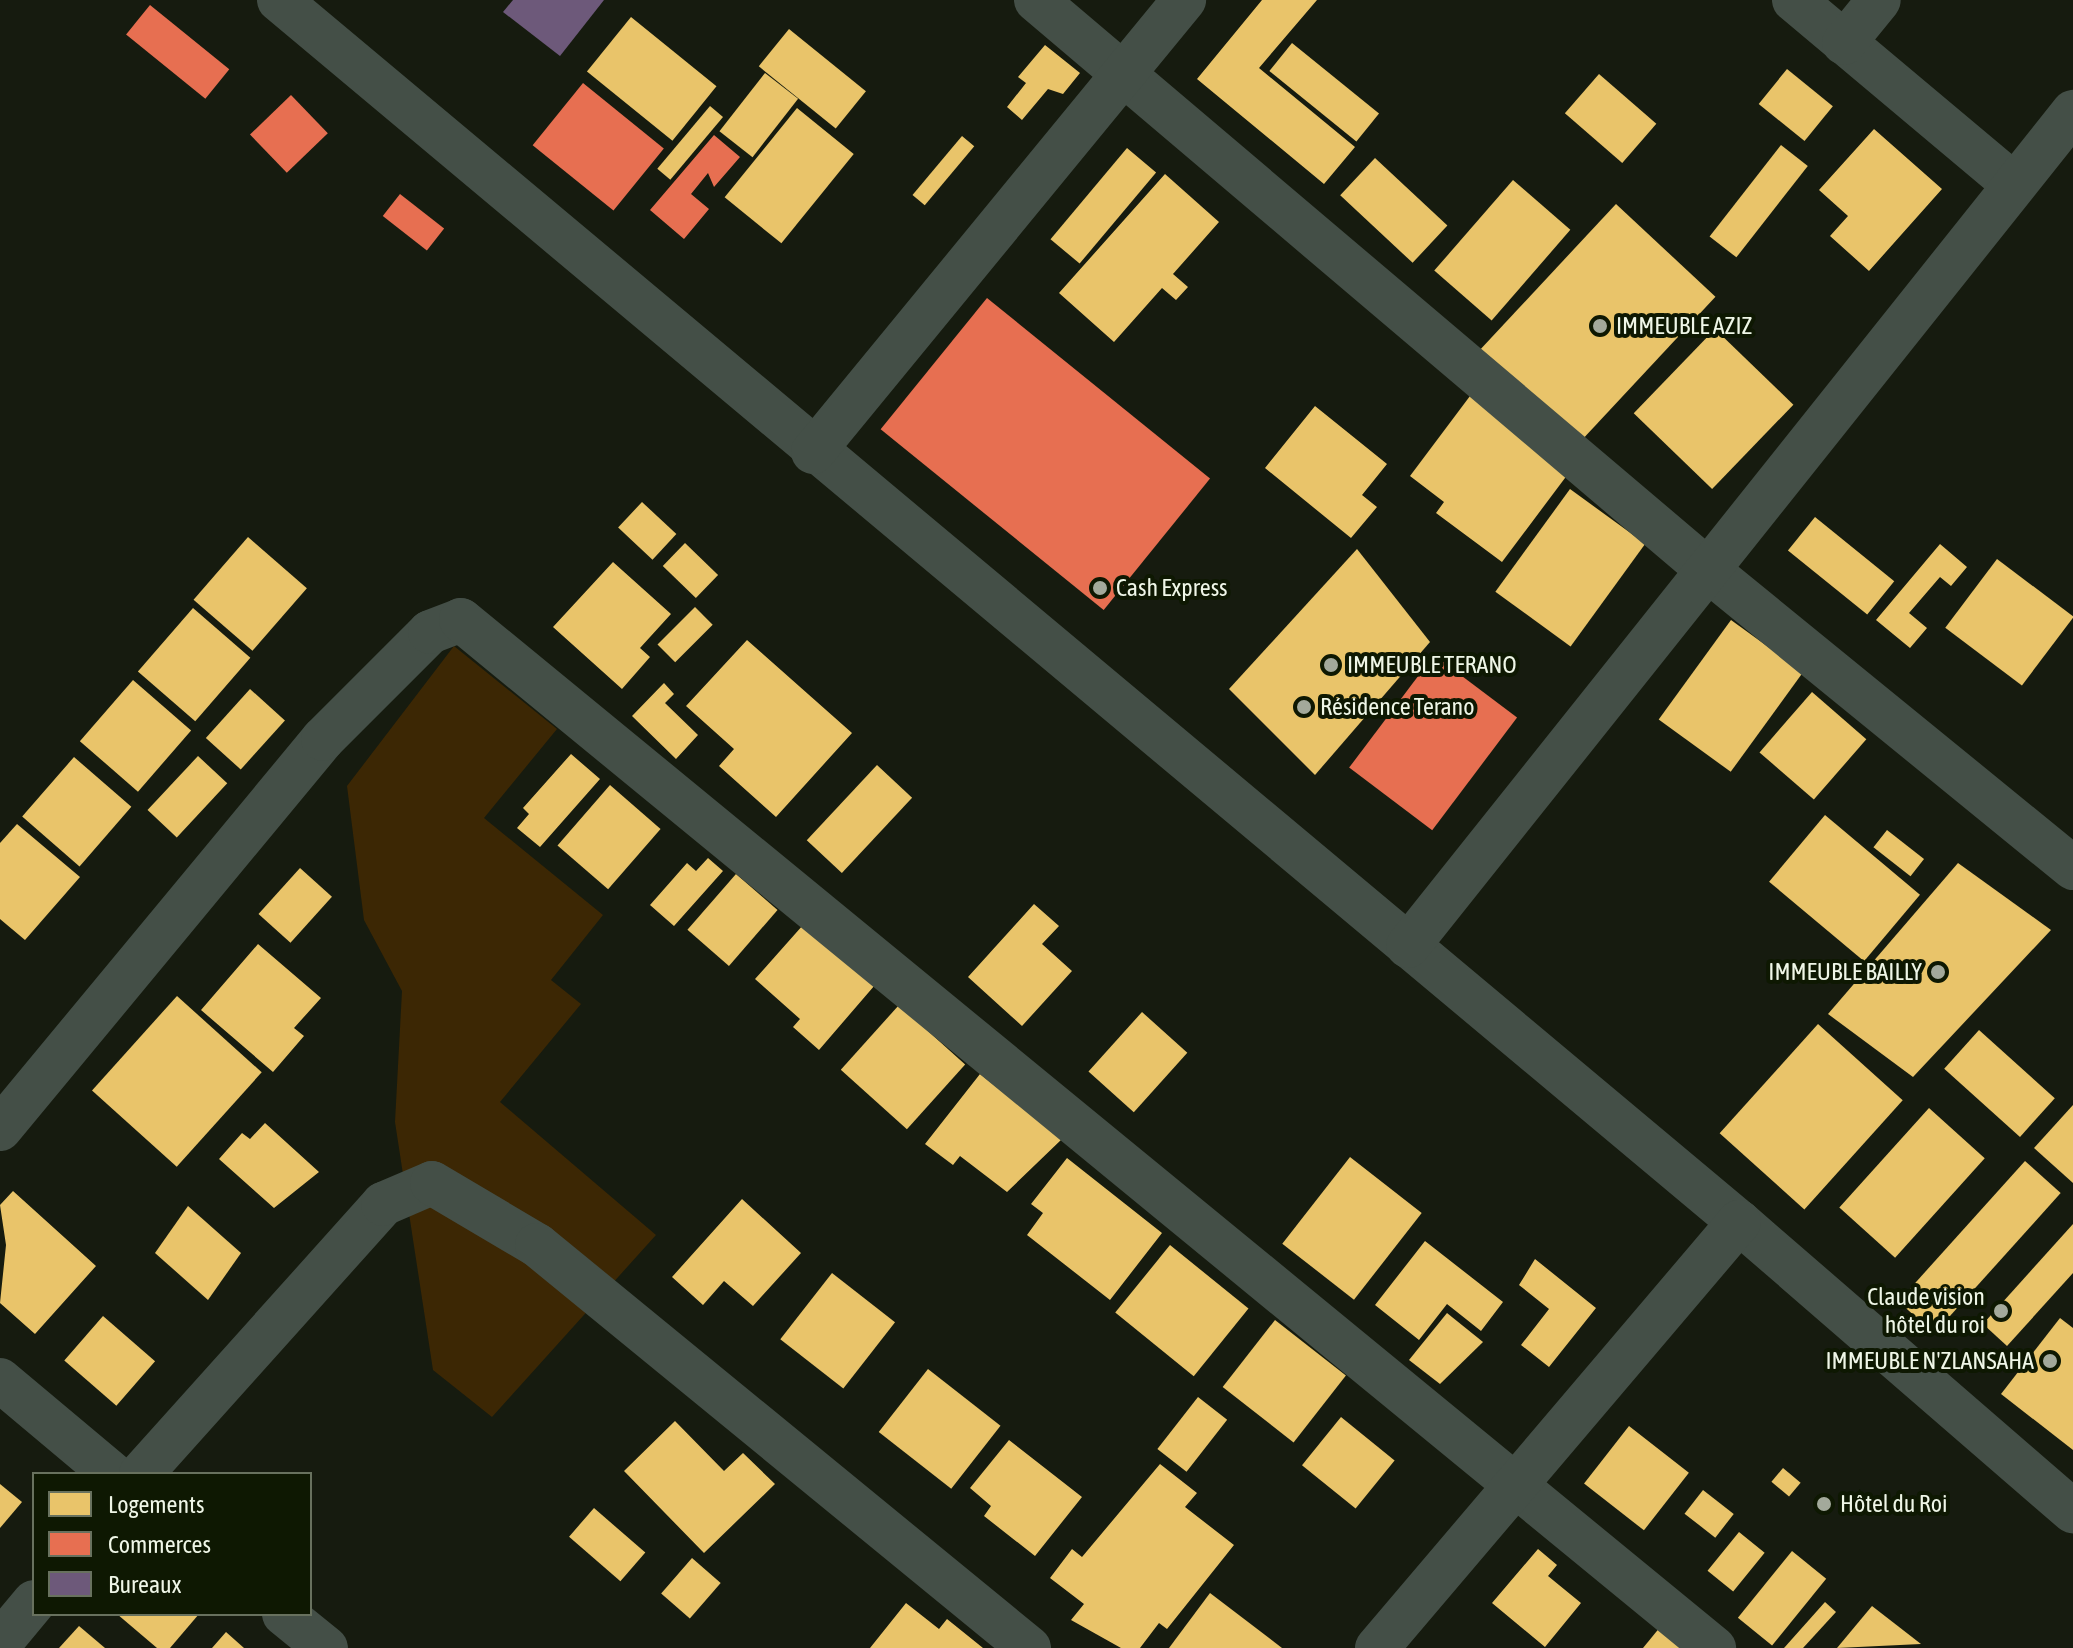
<!DOCTYPE html>
<html>
<head>
<meta charset="utf-8">
<style>
	body { margin:0 }
	#map { position:relative; width:2073px; height:1648px; overflow:hidden; background:#161b0f; font-family:"Asap Condensed",sans-serif }
	div>[style] { position:absolute }
	[style*='--x'] { left:calc(var(--x)*1px); top:calc(var(--y)*1px); width:calc(var(--w)*1px); rotate:calc(var(--a)*1deg) }
	.green>* { inset:0; background:#3c2704 }
	.homes>* { inset:0; background:#e9c46a; transform-origin:0 0 }
	.shops>* { inset:0; background:#e76f51; transform-origin:0 0 }
	.offices>* { inset:0; background:#6d597a }
	.minor>* { height:44px; margin:-22px; padding:0 22px; transform-origin:22px; border-radius:22px; background:#444f47 }
	.dots>* { width:22px; height:22px; translate:-50% -50%; box-sizing:border-box; border:4px solid #0e1802; border-radius:50% }
	span { translate:-50% -50%; white-space:nowrap; text-align:center; line-height:1.15; -webkit-text-stroke:8px #0e1802; paint-order:stroke }
	.poi-label { font-size:24px; color:#eff6e7 }
	.left { translate:0 -50%; text-align:left }
	.right { translate:-100% -50%; text-align:right }
	.legend { position:absolute; left:32px; top:1472px; width:280px; height:144px; box-sizing:border-box; background:#0e1802; border:2px solid #68715e; margin:0; padding:10px 14px; list-style:none; font-size:24px; color:#eff6e7 }
	.legend li { display:flex; align-items:center; gap:16px; height:40px }
	.legend b { width:40px; border:2px solid #68715e }
</style>
</head>
<body>
<div id="map">
	<div class="green">
		<div style="clip-path:polygon(454px 646px,557px 729px,484px 818px,603px 915px,551px 980px,581px 1004px,500px 1102px,656px 1235px,492px 1417px,433px 1370px,395px 1122px,402px 991px,364px 920px,347px 786px)"></div>
	</div>
	<div class="homes">
		<div style="clip-path:polygon(1262px 0,1317px 0,1259px 68px,1355px 147px,1324px 184px,1197px 79px)"></div>
		<div style="left:631px;top:17px;width:110px;height:70px;rotate:39deg"></div>
		<div style="left:789px;top:29px;width:99px;height:48px;rotate:39deg"></div>
		<div style="left:1292px;top:43px;width:112px;height:36px;rotate:39deg"></div>
		<div style="clip-path:polygon(1045px 45px,1080px 73px,1063px 94px,1048px 89px,1022px 120px,1007px 107px,1026px 83px,1018px 77px)"></div>
		<div style="left:1787px;top:69px;width:59px;height:45px;rotate:39deg"></div>
		<div style="left:765px;top:73px;width:42px;height:74px;rotate:38deg"></div>
		<div style="left:1599px;top:74px;width:76px;height:52px;rotate:41deg"></div>
		<div style="left:710px;top:106px;width:17px;height:82px;rotate:40deg"></div>
		<div style="left:797px;top:108px;width:73px;height:115px;rotate:39deg"></div>
		<div style="clip-path:polygon(1874px 129px,1942px 189px,1869px 271px,1830px 236px,1848px 216px,1819px 190px)"></div>
		<div style="left:962px;top:136px;width:16px;height:77px;rotate:40deg"></div>
		<div style="left:1781px;top:145px;width:34px;height:116px;rotate:38deg"></div>
		<div style="left:1127px;top:148px;width:38px;height:119px;rotate:40deg"></div>
		<div style="left:1375px;top:158px;width:99px;height:51px;rotate:43deg"></div>
		<div style="clip-path:polygon(1165px 174px,1219px 222px,1173px 274px,1188px 287px,1176px 300px,1162px 288px,1114px 342px,1059px 293px)"></div>
		<div style="left:1513px;top:180px;width:76px;height:120px;rotate:41deg"></div>
		<div style="left:1616px;top:204px;width:136px;height:201px;rotate:43deg"></div>
		<div style="left:1715px;top:329px;width:109px;height:117px;rotate:44deg"></div>
		<div style="clip-path:polygon(1470px 396px,1571px 470px,1502px 562px,1436px 513px,1444px 502px,1410px 476px)"></div>
		<div style="clip-path:polygon(1315px 406px,1387px 464px,1362px 495px,1377px 507px,1351px 538px,1265px 468px)"></div>
		<div style="left:1570px;top:489px;width:93px;height:127px;rotate:36deg"></div>
		<div style="left:642px;top:502px;width:47px;height:35px;rotate:43deg"></div>
		<div style="left:1815px;top:517px;width:102px;height:43px;rotate:39deg"></div>
		<div style="left:248px;top:537px;width:78px;height:83px;rotate:41deg"></div>
		<div style="left:685px;top:543px;width:46px;height:32px;rotate:44deg"></div>
		<div style="clip-path:polygon(1940px 544px,1967px 567px,1951px 586px,1940px 577px,1909px 613px,1927px 628px,1910px 648px,1876px 620px)"></div>
		<div style="clip-path:polygon(1357px 549px,1430px 642px,1315px 775px,1229px 689px)"></div>
		<div style="left:1997px;top:559px;width:96px;height:86px;rotate:37deg"></div>
		<div style="clip-path:polygon(613px 562px,671px 614px,640px 648px,650px 657px,622px 689px,553px 627px)"></div>
		<div style="left:695px;top:607px;width:25px;height:53px;rotate:45deg"></div>
		<div style="left:193px;top:608px;width:76px;height:84px;rotate:41deg"></div>
		<div style="left:1731px;top:620px;width:89px;height:123px;rotate:36deg"></div>
		<div style="clip-path:polygon(747px 640px,852px 733px,776px 817px,719px 766px,734px 749px,686px 706px)"></div>
		<div style="left:133px;top:680px;width:77px;height:81px;rotate:41deg"></div>
		<div style="clip-path:polygon(664px 683px,674px 694px,665px 703px,698px 735px,676px 759px,632px 716px)"></div>
		<div style="left:250px;top:689px;width:47px;height:66px;rotate:42deg"></div>
		<div style="left:1812px;top:692px;width:72px;height:80px;rotate:41deg"></div>
		<div style="clip-path:polygon(571px 754px,600px 779px,540px 847px,517px 828px,529px 814px,523px 808px)"></div>
		<div style="left:198px;top:756px;width:40px;height:74px;rotate:43deg"></div>
		<div style="left:74px;top:757px;width:76px;height:79px;rotate:41deg"></div>
		<div style="left:877px;top:765px;width:48px;height:103px;rotate:43deg"></div>
		<div style="left:610px;top:785px;width:67px;height:80px;rotate:41deg"></div>
		<div style="left:1825px;top:815px;width:124px;height:87px;rotate:40deg"></div>
		<div style="clip-path:polygon(17px 824px,80px 877px,25px 940px,0 919px,0 843px)"></div>
		<div style="left:1887px;top:830px;width:47px;height:22px;rotate:38deg"></div>
		<div style="clip-path:polygon(708px 858px,723px 871px,674px 926px,650px 905px,687px 863px,696px 871px)"></div>
		<div style="clip-path:polygon(1958px 863px,2051px 930px,1913px 1077px,1828px 1014px)"></div>
		<div style="left:300px;top:868px;width:43px;height:62px;rotate:42deg"></div>
		<div style="left:736px;top:874px;width:55px;height:74px;rotate:41deg"></div>
		<div style="clip-path:polygon(1034px 904px,1059px 926px,1042px 944px,1072px 971px,1022px 1026px,968px 977px)"></div>
		<div style="clip-path:polygon(811px 916px,881px 978px,819px 1050px,793px 1027px,800px 1019px,755px 979px)"></div>
		<div style="clip-path:polygon(258px 944px,321px 998px,294px 1028px,304px 1036px,273px 1072px,201px 1010px)"></div>
		<div style="left:177px;top:996px;width:114px;height:127px;rotate:42deg"></div>
		<div style="left:899px;top:1005px;width:89px;height:87px;rotate:42deg"></div>
		<div style="left:1142px;top:1012px;width:61px;height:80px;rotate:42deg"></div>
		<div style="left:1818px;top:1024px;width:114px;height:147px;rotate:42deg"></div>
		<div style="left:1979px;top:1030px;width:102px;height:52px;rotate:42deg"></div>
		<div style="clip-path:polygon(980px 1074px,1062px 1139px,1007px 1192px,960px 1156px,953px 1165px,925px 1144px)"></div>
		<div style="clip-path:polygon(2073px 1105px,2073px 1183px,2034px 1148px)"></div>
		<div style="left:1929px;top:1108px;width:75px;height:134px;rotate:42deg"></div>
		<div style="clip-path:polygon(265px 1123px,319px 1172px,274px 1208px,219px 1159px,242px 1133px,250px 1139px)"></div>
		<div style="left:1350px;top:1157px;width:91px;height:110px;rotate:38deg"></div>
		<div style="clip-path:polygon(1067px 1158px,1162px 1233px,1110px 1300px,1027px 1235px,1043px 1213px,1031px 1204px)"></div>
		<div style="left:2025px;top:1161px;width:48px;height:189px;rotate:42deg"></div>
		<div style="clip-path:polygon(13px 1191px,96px 1266px,35px 1334px,0 1303px,6px 1245px,0 1205px)"></div>
		<div style="clip-path:polygon(742px 1199px,801px 1253px,753px 1306px,724px 1281px,703px 1305px,672px 1277px)"></div>
		<div style="clip-path:polygon(188px 1206px,241px 1253px,208px 1300px,155px 1253px)"></div>
		<div style="clip-path:polygon(2073px 1224px,2073px 1273px,2007px 1346px,1983px 1324px)"></div>
		<div style="clip-path:polygon(1425px 1241px,1503px 1302px,1481px 1331px,1447px 1304px,1419px 1340px,1375px 1305px)"></div>
		<div style="left:1170px;top:1245px;width:101px;height:87px;rotate:39deg"></div>
		<div style="clip-path:polygon(1535px 1259px,1596px 1308px,1549px 1367px,1521px 1345px,1549px 1309px,1519px 1285px)"></div>
		<div style="left:832px;top:1273px;width:80px;height:84px;rotate:38deg"></div>
		<div style="clip-path:polygon(1447px 1313px,1483px 1342px,1440px 1384px,1409px 1360px)"></div>
		<div style="left:103px;top:1316px;width:69px;height:59px;rotate:41deg"></div>
		<div style="clip-path:polygon(2060px 1318px,2073px 1328px,2073px 1450px,2001px 1394px)"></div>
		<div style="left:1275px;top:1320px;width:90px;height:85px;rotate:38deg"></div>
		<div style="left:928px;top:1369px;width:92px;height:80px;rotate:38deg"></div>
		<div style="left:1198px;top:1397px;width:37px;height:66px;rotate:38deg"></div>
		<div style="left:1341px;top:1417px;width:69px;height:62px;rotate:39deg"></div>
		<div style="clip-path:polygon(675px 1421px,724px 1471px,743px 1453px,775px 1484px,704px 1553px,624px 1471px)"></div>
		<div style="left:1629px;top:1426px;width:76px;height:73px;rotate:38deg"></div>
		<div style="clip-path:polygon(1009px 1440px,1082px 1497px,1035px 1556px,984px 1516px,991px 1506px,970px 1488px)"></div>
		<div style="clip-path:polygon(1160px 1464px,1197px 1493px,1185px 1507px,1234px 1545px,1167px 1629px,1159px 1623px,1140px 1648px,1121px 1648px,1071px 1620px,1084px 1604px,1050px 1578px,1072px 1549px,1082px 1557px)"></div>
		<div style="left:1783px;top:1468px;width:23px;height:18px;rotate:40deg"></div>
		<div style="clip-path:polygon(0 1484px,22px 1502px,0 1528px)"></div>
		<div style="left:1703px;top:1490px;width:39px;height:30px;rotate:38deg"></div>
		<div style="left:594px;top:1508px;width:68px;height:38px;rotate:41deg"></div>
		<div style="left:1739px;top:1532px;width:33px;height:50px;rotate:39deg"></div>
		<div style="clip-path:polygon(1538px 1549px,1557px 1565px,1548px 1576px,1581px 1603px,1545px 1647px,1492px 1603px)"></div>
		<div style="left:1792px;top:1551px;width:44px;height:86px;rotate:39deg"></div>
		<div style="left:692px;top:1558px;width:38px;height:47px;rotate:41deg"></div>
		<div style="clip-path:polygon(1210px 1593px,1282px 1648px,1169px 1648px)"></div>
		<div style="clip-path:polygon(1825px 1602px,1836px 1612px,1803px 1648px,1784px 1648px)"></div>
		<div style="clip-path:polygon(906px 1603px,939px 1629px,947px 1619px,983px 1648px,870px 1648px)"></div>
		<div style="clip-path:polygon(1872px 1606px,1921px 1644px,1837px 1648px)"></div>
		<div style="clip-path:polygon(117px 1614px,199px 1614px,170px 1648px,157px 1648px)"></div>
		<div style="clip-path:polygon(79px 1626px,105px 1648px,59px 1648px)"></div>
		<div style="clip-path:polygon(1661px 1626px,1688px 1648px,1643px 1648px)"></div>
		<div style="clip-path:polygon(226px 1632px,244px 1648px,212px 1648px)"></div>
	</div>
	<div class="shops">
		<div style="left:150px;top:5px;width:102px;height:38px;rotate:39deg"></div>
		<div style="left:583px;top:83px;width:104px;height:80px;rotate:39deg"></div>
		<div style="left:291px;top:95px;width:53px;height:57px;rotate:46deg"></div>
		<div style="clip-path:polygon(714px 135px,740px 157px,714px 187px,708px 173px,691px 194px,709px 209px,684px 239px,650px 210px)"></div>
		<div style="left:400px;top:194px;width:56px;height:28px;rotate:38deg"></div>
		<div style="left:987px;top:298px;width:287px;height:169px;rotate:39deg"></div>
		<div style="left:1434px;top:655px;width:104px;height:141px;rotate:37deg"></div>
	</div>
	<div class="offices">
		<div style="clip-path:polygon(513px 0,604px 0,560px 56px,503px 12px)"></div>
	</div>
	<div class="minor">
		<div style="--x:279;--y:0;--w:1904;--a:39.93"></div>
		<div style="--x:1739;--y:1222;--w:442;--a:40.9"></div>
		<div style="--x:1036;--y:0;--w:883;--a:40.31"></div>
		<div style="--x:1709;--y:571;--w:470;--a:39.2"></div>
		<div style="--x:1794;--y:0;--w:286;--a:40"></div>
		<div style="--x:1844;--y:43;--w:55;--a:-50.9"></div>
		<div style="--x:813;--y:452;--w:585;--a:-50.62"></div>
		<div style="--x:1408;--y:946;--w:1067;--a:-51.43"></div>
		<div style="--x:0;--y:1129;--w:506;--a:-50.37"></div>
		<div style="--x:323;--y:739;--w:151;--a:-45"></div>
		<div style="--x:430;--y:632;--w:33;--a:-21"></div>
		<div style="--x:461;--y:620;--w:1621;--a:39.37"></div>
		<div style="--x:0;--y:1380;--w:146;--a:40"></div>
		<div style="--x:141;--y:1474;--w:363;--a:-48.1"></div>
		<div style="--x:383;--y:1204;--w:53;--a:-23.2"></div>
		<div style="--x:432;--y:1183;--w:122;--a:30.6"></div>
		<div style="--x:537;--y:1245;--w:636;--a:39.32"></div>
		<div style="--x:284;--y:1614;--w:54;--a:39"></div>
		<div style="--x:0;--y:1643;--w:53;--a:-50.3"></div>
		<div style="--x:1377;--y:1648;--w:559;--a:-49.64"></div>
	</div>
	<div class="dots">
		<div style="left:1600px;top:326px;background:#a3a99b"></div>
		<div style="left:1100px;top:588px;background:#a3a99b"></div>
		<div style="left:1331px;top:665px;background:#a3a99b"></div>
		<div style="left:1304px;top:707px;background:#a3a99b"></div>
		<div style="left:1938px;top:972px;background:#a3a99b"></div>
		<div style="left:2001px;top:1311px;background:#a3a99b"></div>
		<div style="left:2050px;top:1361px;background:#a3a99b"></div>
		<div style="left:1824px;top:1504px;background:#a3a99b"></div>
	</div>
	<div class="poi-label">
		<span class="left" style="left:1616px;top:326px">IMMEUBLE AZIZ</span>
		<span class="left" style="left:1116px;top:588px">Cash Express</span>
		<span class="left" style="left:1347px;top:665px">IMMEUBLE TERANO</span>
		<span class="left" style="left:1320px;top:707px">Résidence Terano</span>
		<span class="right" style="left:1922px;top:972px">IMMEUBLE BAILLY</span>
		<span class="right" style="left:1985px;top:1311px">Claude vision<br>hôtel du roi</span>
		<span class="right" style="left:2034px;top:1361px">IMMEUBLE N'ZLANSAHA</span>
		<span class="left" style="left:1840px;top:1504px">Hôtel du Roi</span>
	</div>
	<ul class="legend">
	<li><b style="height:22px;background:#e9c46a"></b>Logements</li>
	<li><b style="height:22px;background:#e76f51"></b>Commerces</li>
	<li><b style="height:22px;background:#6d597a"></b>Bureaux</li>
	</ul>
</div>
</body>
</html>
